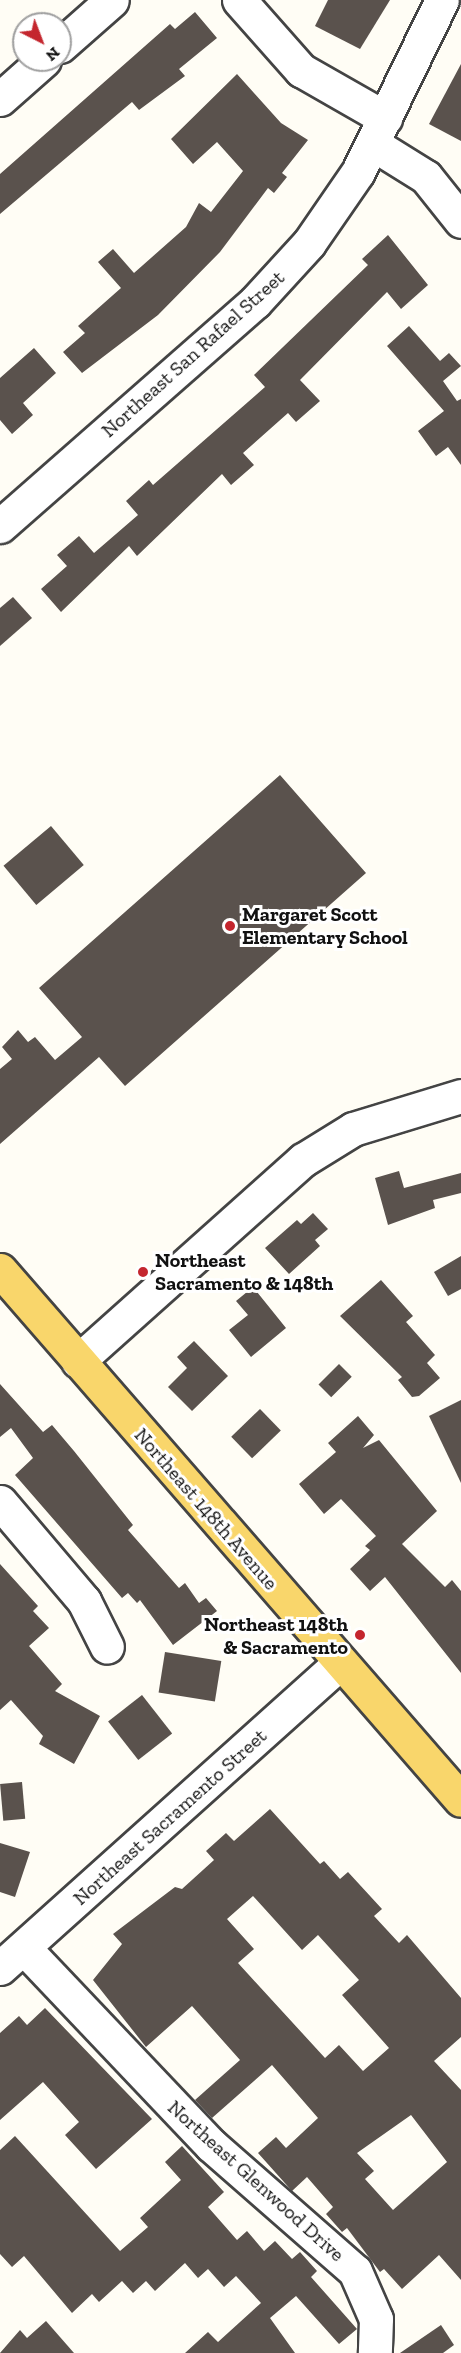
<!DOCTYPE html>
<html>
<head>
<meta charset="utf-8">
<style>
	body { margin:0 }
	#map { position:relative; width:461px; height:2353px; overflow:hidden; background:#fffdf5; font-family:"Zilla Slab",serif }
	div>[style] { position:absolute }
	[style*='--x'] { left:calc(var(--x)*1px); top:calc(var(--y)*1px); width:calc(var(--w)*1px); rotate:calc(var(--a)*1deg) }
	.building>* { inset:0; background:#5a524d; transform-origin:0 0 }
	.roads { filter:drop-shadow(2px 0 #444) drop-shadow(-2px 0 #444) drop-shadow(0 2px #444) drop-shadow(0 -2px #444) }
	.minor>* { height:33px; margin:-16.5px; padding:0 16.5px; transform-origin:16.5px; border-radius:16.5px; background:#fff }
	.major>* { height:33px; margin:-16.5px; padding:0 16.5px; transform-origin:16.5px; border-radius:16.5px; background:#f9d66b }
	.dots>* { width:16px; height:16px; translate:-50% -50%; box-sizing:border-box; border:3px solid #fff; border-radius:50% }
	span { translate:-50% -50%; white-space:nowrap; text-align:center; line-height:1.15; -webkit-text-stroke:6px #fff; paint-order:stroke }
	.street-label { font-size:20px; color:#111 }
	.poi-label { font-size:20px; color:#111; font-weight:700 }
	.left { translate:0 -50%; text-align:left }
	.right { translate:-100% -50%; text-align:right }
	.north { position:absolute; left:12px; top:12px; width:60px; height:60px; box-sizing:border-box; background:#fff; border:2px solid #a0a0a0; border-radius:50%; rotate:138deg; font-size:16px; font-weight:700; line-height:24px; text-align:center; color:#111 }
	.north::after { content:''; display:block; margin:auto; width:21px; height:27px; background:#c4262e; clip-path:polygon(50% 0,100% 100%,50% 72%,0 100%) }
</style>
</head>
<body>
<div id="map">
	<div class="building">
		<div style="clip-path:polygon(328px 0,390px 0,360px 49px,315px 26px)"></div>
		<div style="clip-path:polygon(195px 12px,217px 38px,179px 69px,185px 76px,139px 110px,132px 102px,0 214px,0 174px,170px 24px,175px 29px)"></div>
		<div style="clip-path:polygon(461px 64px,461px 141px,429px 124px)"></div>
		<div style="clip-path:polygon(237px 74px,281px 123px,308px 140px,282px 173px,287px 177px,274px 193px,268px 188px,220px 252px,158px 315px,82px 373px,63px 352px,85px 333px,78px 326px,121px 288px,98px 262px,113px 249px,134px 273px,186px 227px,199px 203px,211px 212px,243px 171px,217px 142px,193px 164px,171px 139px)"></div>
		<div style="clip-path:polygon(388px 235px,428px 285px,401px 309px,387px 292px,300px 380px,320px 401px,296px 422px,288px 413px,243px 453px,254px 465px,231px 485px,222px 474px,137px 556px,129px 546px,61px 612px,41px 589px,67px 566px,57px 555px,79px 536px,94px 553px,138px 515px,126px 501px,149px 480px,153px 485px,265px 387px,254px 375px,368px 265px,362px 259px)"></div>
		<div style="clip-path:polygon(409px 326px,440px 361px,449px 353px,461px 366px,443px 381px,457px 401px,461px 399px,461px 465px,448px 447px,436px 456px,418px 431px,444px 411px,387px 346px)"></div>
		<div style="clip-path:polygon(34px 348px,56px 373px,23px 403px,33px 415px,12px 434px,0 420px,0 378px)"></div>
		<div style="clip-path:polygon(13px 597px,32px 618px,0 646px,0 608px)"></div>
		<div style="clip-path:polygon(280px 775px,366px 873px,125px 1086px,99px 1057px,0 1144px,0 1069px,12px 1059px,2px 1047px,18px 1030px,28px 1042px,35px 1037px,55px 1060px,82px 1037px,39px 988px)"></div>
		<div style="left:51px;top:826px;width:51px;height:62px;rotate:50deg"></div>
		<div style="clip-path:polygon(399px 1171px,404px 1188px,461px 1173px,461px 1193px,433px 1200px,435px 1208px,388px 1225px,375px 1178px)"></div>
		<div style="clip-path:polygon(313px 1213px,328px 1229px,315px 1240px,320px 1246px,289px 1274px,265px 1248px,297px 1220px,301px 1224px)"></div>
		<div style="clip-path:polygon(461px 1256px,461px 1289px,448px 1296px,434px 1272px)"></div>
		<div style="clip-path:polygon(381px 1280px,413px 1316px,406px 1322px,435px 1355px,427px 1363px,440px 1378px,419px 1396px,412px 1397px,398px 1380px,402px 1377px,340px 1316px)"></div>
		<div style="clip-path:polygon(253px 1287px,286px 1328px,251px 1357px,229px 1330px,248px 1315px,236px 1301px)"></div>
		<div style="clip-path:polygon(194px 1341px,228px 1376px,192px 1411px,168px 1387px,187px 1368px,177px 1357px)"></div>
		<div style="left:339px;top:1364px;width:18px;height:29px;rotate:45deg"></div>
		<div style="clip-path:polygon(0 1384px,43px 1432px,52px 1425px,74px 1451px,133px 1525px,128px 1530px,179px 1588px,185px 1583px,199px 1603px,206px 1598px,217px 1611px,173px 1645px,140px 1600px,137px 1603px,128px 1593px,122px 1598px,15px 1475px,33px 1458px,11px 1428px,0 1437px)"></div>
		<div style="clip-path:polygon(461px 1400px,461px 1483px,429px 1416px)"></div>
		<div style="left:260px;top:1409px;width:30px;height:40px;rotate:46deg"></div>
		<div style="clip-path:polygon(358px 1416px,374px 1435px,363px 1448px,379px 1440px,437px 1511px,402px 1544px,445px 1587px,452px 1580px,461px 1591px,461px 1673px,385px 1577px,370px 1591px,350px 1569px,370px 1550px,365px 1546px,376px 1536px,341px 1499px,324px 1514px,299px 1484px,336px 1452px,328px 1443px)"></div>
		<div style="clip-path:polygon(0 1564px,38px 1606px,33px 1611px,49px 1628px,29px 1646px,62px 1684px,55px 1691px,100px 1716px,74px 1764px,39px 1744px,43px 1736px,11px 1700px,0 1710px)"></div>
		<div style="left:165px;top:1652px;width:57px;height:41px;rotate:9deg"></div>
		<div style="left:142px;top:1695px;width:49px;height:43px;rotate:52deg"></div>
		<div style="left:22px;top:1782px;width:37px;height:22px;rotate:85deg"></div>
		<div style="clip-path:polygon(evenodd,270px 1809px,320px 1864px,324px 1861px,340px 1879px,348px 1872px,382px 1909px,374px 1916px,399px 1943px,407px 1935px,461px 1998px,461px 2037px,434px 2061px,461px 2090px,461px 2280px,439px 2255px,402px 2289px,384px 2269px,380px 2272px,347px 2228px,342px 2232px,326px 2214px,333px 2207px,307px 2177px,292px 2191px,258px 2153px,276px 2137px,286px 2148px,318px 2118px,272px 2065px,212px 2118px,195px 2100px,240px 2060px,192px 2006px,146px 2047px,93px 1980px,122px 1944px,113px 1934px,175px 1887px,182px 1889px,214px 1860px,206px 1851px,226px 1833px,234px 1841px,270px 1809px,253px 1896px,302px 1950px,318px 1935px,359px 1980px,342px 1995px,389px 2048px,363px 2071px,339px 2045px,325px 2058px,238px 1963px,254px 1949px,227px 1919px,253px 1896px,270px 1809px,411px 2115px,447px 2162px,393px 2210px,365px 2179px,374px 2171px,357px 2153px,411px 2115px)"></div>
		<div style="clip-path:polygon(0 1843px,30px 1852px,15px 1897px,0 1892px)"></div>
		<div style="clip-path:polygon(45px 2008px,152px 2119px,96px 2169px,65px 2135px,79px 2122px,43px 2082px,0 2120px,0 2033px,19px 2016px,27px 2025px)"></div>
		<div style="clip-path:polygon(15px 2136px,120px 2251px,148px 2227px,140px 2218px,181px 2180px,165px 2162px,182px 2146px,224px 2192px,208px 2207px,237px 2240px,247px 2231px,264px 2251px,275px 2241px,292px 2259px,300px 2252px,317px 2271px,311px 2277px,357px 2329px,339px 2344px,296px 2296px,270px 2318px,295px 2353px,185px 2353px,208px 2332px,218px 2342px,261px 2303px,236px 2276px,224px 2287px,208px 2269px,198px 2278px,185px 2263px,155px 2291px,146px 2281px,133px 2293px,122px 2281px,99px 2302px,92px 2294px,72px 2313px,24px 2256px,12px 2267px,0 2254px,0 2150px)"></div>
		<div style="clip-path:polygon(46px 2321px,74px 2353px,0 2353px,20px 2330px,27px 2338px)"></div>
		<div style="clip-path:polygon(441px 2325px,454px 2345px,443px 2353px,400px 2353px)"></div>
	</div>
	<div class="roads">
		<div class="minor">
			<div style="--x:239;--y:0;--w:94;--a:48.5"></div>
			<div style="--x:301;--y:70;--w:97;--a:29.7"></div>
			<div style="--x:60;--y:46;--w:69;--a:-41.5"></div>
			<div style="--x:0;--y:99;--w:59;--a:-41.6"></div>
			<div style="--x:373;--y:144;--w:62;--a:31.9"></div>
			<div style="--x:426;--y:177;--w:56;--a:51.5"></div>
			<div style="--x:0;--y:526;--w:339;--a:-41.3"></div>
			<div style="--x:255;--y:302;--w:80;--a:-47.5"></div>
			<div style="--x:309;--y:243;--w:86;--a:-55.4"></div>
			<div style="--x:358;--y:172;--w:191;--a:-64"></div>
			<div style="--x:78;--y:1361;--w:302;--a:-41.8"></div>
			<div style="--x:303;--y:1160;--w:59;--a:-31.8"></div>
			<div style="--x:353;--y:1129;--w:113;--a:-17"></div>
			<div style="--x:0;--y:1502;--w:130;--a:49.7"></div>
			<div style="--x:84;--y:1601;--w:51;--a:63.4"></div>
			<div style="--x:25;--y:1949;--w:270;--a:46.5"></div>
			<div style="--x:211;--y:2145;--w:191;--a:41.2"></div>
			<div style="--x:355;--y:2271;--w:52;--a:66.4"></div>
			<div style="--x:376;--y:2319;--w:34;--a:92"></div>
			<div style="--x:0;--y:1968;--w:455;--a:-41.9"></div>
		</div>
		<div class="major">
			<div style="--x:0;--y:1270;--w:702;--a:48.98"></div>
		</div>
	</div>
	<div class="dots">
		<div style="left:230px;top:926px;background:#c4262e"></div>
		<div style="left:143px;top:1272px;background:#c4262e"></div>
		<div style="left:360px;top:1635px;background:#c4262e"></div>
	</div>
	<div class="street-label">
		<span style="left:193px;top:354px;rotate:-42deg">Northeast San Rafael Street</span>
		<span style="left:206px;top:1509px;rotate:49deg">Northeast 148th Avenue</span>
		<span style="left:170px;top:1817px;rotate:-42deg">Northeast Sacramento Street</span>
		<span style="left:256px;top:2181px;rotate:42deg">Northeast Glenwood Drive</span>
	</div>
	<div class="poi-label">
		<span class="left" style="left:242px;top:926px">Margaret Scott<br>Elementary School</span>
		<span class="left" style="left:155px;top:1272px">Northeast<br>Sacramento &amp; 148th</span>
		<span class="right" style="left:348px;top:1636px">Northeast 148th<br>&amp; Sacramento</span>
	</div>
	<div class="north">N</div>
</div>
</body>
</html>
